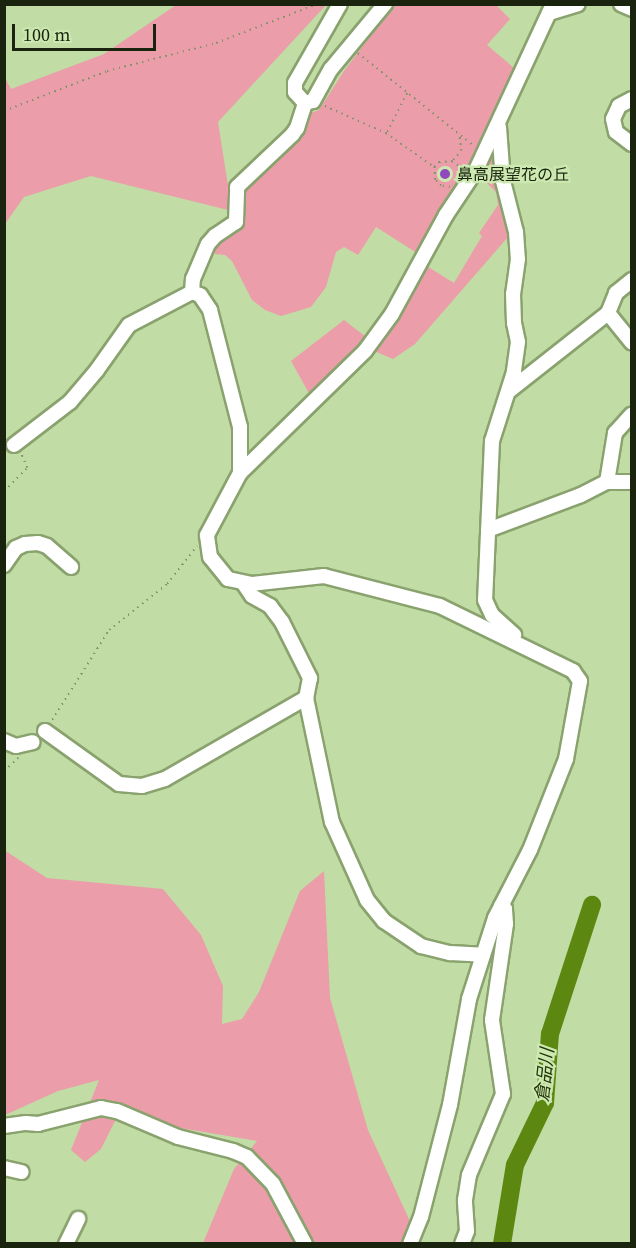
<!DOCTYPE html>
<html>
<head>
<meta charset="utf-8">
<style>
	body { margin:0 }
	#map { position:relative; width:636px; height:1248px; overflow:hidden; background:#c1dca4; font-family:"Source Serif 4","Noto Sans JP",serif }
	div>[style] { position:absolute }
	[style*='--x'] { left:calc(var(--x)*1px); top:calc(var(--y)*1px); width:calc(var(--w)*1px); rotate:calc(var(--a)*1deg) }
	.green>* { inset:0; background:#eb9da9 }
	.river>* { height:18px; margin:-9px; padding:0 9px; transform-origin:9px; border-radius:9px; background:#5c8811 }
	.path>* { height:1.5px; margin-top:-0.75px; transform-origin:0; background:repeating-linear-gradient(90deg,#7f9469 0 1.5px,transparent 0 6px) }
	.roads { filter:drop-shadow(2px 0 #89a26e) drop-shadow(-2px 0 #89a26e) drop-shadow(0 2px #89a26e) drop-shadow(0 -2px #89a26e) }
	.minor>* { height:14px; margin:-7px; padding:0 7px; transform-origin:7px; border-radius:7px; background:#fff }
	.dots>* { width:16px; height:16px; translate:-50% -50%; box-sizing:border-box; border:3px solid #cde9b1; border-radius:50% }
	span { translate:-50% -50%; white-space:nowrap; text-align:center; line-height:1.15; -webkit-text-stroke:4.5px #cde9b1; paint-order:stroke }
	.poi-label { font-size:16px; color:#19230e }
	.left { translate:0 -50%; text-align:left }
	.water-label { font-size:18px; color:#223408; font-style:italic }
	.frame { position:absolute; inset:0; border:6px solid #19230e; pointer-events:none }
	.scale { position:absolute; left:12px; top:24px; width:144px; height:27px; box-sizing:border-box; border:3px solid #19230e; border-top:0; padding-left:8px; font-size:18px; line-height:21px; white-space:nowrap; color:#19230e; -webkit-text-stroke:4px #cde9b1; paint-order:stroke }
</style>
</head>
<body>
<div id="map">
	<div class="green">
		<div style="clip-path:polygon(176px 5px,326px 5px,218px 122px,232px 211px,91px 176px,24px 197px,5px 224px,4px 76px,11px 89px,104px 54px)"></div>
		<div style="clip-path:polygon(394px 5px,496px 5px,510px 19px,487px 45px,514px 68px,474px 159px,417px 253px,376px 227px,358px 255px,344px 247px,336px 252px,326px 287px,311px 307px,281px 316px,265px 310px,252px 300px,232px 261px,225px 255px,215px 254px,214px 245px,237px 229px,244px 220px,243px 190px,295px 141px,311px 113px,319px 110px,344px 71px)"></div>
		<div style="clip-path:polygon(493px 154px,508px 237px,415px 344px,393px 359px,374px 351px,397px 320px,425px 265px,454px 283px,482px 236px,479px 233px,498px 205px,496px 192px,479px 175px)"></div>
		<div style="clip-path:polygon(344px 320px,366px 337px,347px 360px,310px 395px,291px 361px)"></div>
		<div style="clip-path:polygon(4px 850px,47px 878px,163px 889px,201px 935px,223px 986px,222px 1024px,242px 1019px,259px 992px,300px 891px,324px 871px,330px 998px,368px 1130px,420px 1243px,203px 1243px,234px 1169px,257px 1141px,162px 1125px,123px 1105px,101px 1149px,85px 1162px,71px 1150px,99px 1080px,58px 1091px,5px 1115px)"></div>
	</div>
	<div class="river">
		<div style="--x:502;--y:1244;--w:80;--a:-80.7"></div>
		<div style="--x:515;--y:1165;--w:69;--a:-64.2"></div>
		<div style="--x:545;--y:1103;--w:69;--a:-85.9"></div>
		<div style="--x:550;--y:1034;--w:136;--a:-72"></div>
	</div>
	<div class="path">
		<div style="--x:358;--y:53;--w:147;--a:38.7"></div>
		<div style="--x:325;--y:106;--w:67;--a:23.9"></div>
		<div style="--x:386;--y:133;--w:59;--a:35.3"></div>
		<div style="--x:4;--y:111;--w:110;--a:-21.2"></div>
		<div style="--x:107;--y:71;--w:113;--a:-14.4"></div>
		<div style="--x:216;--y:43;--w:108;--a:-21.1"></div>
		<div style="--x:387;--y:132;--w:46;--a:-62.9"></div>
		<div style="--x:453;--y:160;--w:12;--a:-48"></div>
		<div style="--x:461;--y:151;--w:18;--a:-96"></div>
		<div style="--x:450;--y:187;--w:9;--a:-174"></div>
		<div style="--x:441;--y:186;--w:8;--a:-135"></div>
		<div style="--x:435;--y:180;--w:13;--a:-94"></div>
		<div style="--x:434;--y:167;--w:7;--a:-45"></div>
		<div style="--x:439;--y:162;--w:13;--a:-4"></div>
		<div style="--x:452;--y:161;--w:9;--a:36"></div>
		<div style="--x:459;--y:166;--w:6;--a:72"></div>
		<div style="--x:4;--y:491;--w:33;--a:-45"></div>
		<div style="--x:27;--y:468;--w:15;--a:-113"></div>
		<div style="--x:52;--y:720;--w:107;--a:-57.7"></div>
		<div style="--x:109;--y:630;--w:74;--a:-38.4"></div>
		<div style="--x:167;--y:584;--w:48;--a:-51.7"></div>
		<div style="--x:4;--y:771;--w:21;--a:-43"></div>
	</div>
	<div class="roads">
		<div class="minor">
			<div style="--x:340;--y:4;--w:91;--a:119.7"></div>
			<div style="--x:295;--y:83;--w:9;--a:90"></div>
			<div style="--x:295;--y:92;--w:15;--a:48"></div>
			<div style="--x:305;--y:103;--w:8;--a:-14"></div>
			<div style="--x:313;--y:101;--w:37;--a:-61"></div>
			<div style="--x:331;--y:69;--w:85;--a:-50.3"></div>
			<div style="--x:621;--y:4;--w:12;--a:24"></div>
			<div style="--x:549;--y:13;--w:30;--a:-17"></div>
			<div style="--x:632;--y:99;--w:15;--a:152"></div>
			<div style="--x:619;--y:106;--w:14;--a:115"></div>
			<div style="--x:613;--y:119;--w:13;--a:77"></div>
			<div style="--x:616;--y:132;--w:20;--a:37"></div>
			<div style="--x:499;--y:127;--w:54;--a:85.8"></div>
			<div style="--x:503;--y:181;--w:53;--a:75.7"></div>
			<div style="--x:516;--y:232;--w:27;--a:86"></div>
			<div style="--x:518;--y:259;--w:35;--a:98"></div>
			<div style="--x:513;--y:294;--w:29;--a:88"></div>
			<div style="--x:514;--y:323;--w:19;--a:78"></div>
			<div style="--x:518;--y:342;--w:30;--a:98"></div>
			<div style="--x:514;--y:372;--w:72;--a:107.7"></div>
			<div style="--x:492;--y:441;--w:159;--a:92.5"></div>
			<div style="--x:485;--y:600;--w:17;--a:65"></div>
			<div style="--x:492;--y:615;--w:30;--a:42"></div>
			<div style="--x:192;--y:292;--w:13;--a:-86"></div>
			<div style="--x:193;--y:279;--w:38;--a:-67"></div>
			<div style="--x:208;--y:244;--w:11;--a:-49"></div>
			<div style="--x:215;--y:236;--w:25;--a:-34"></div>
			<div style="--x:236;--y:222;--w:35;--a:-88"></div>
			<div style="--x:237;--y:187;--w:76;--a:-43.4"></div>
			<div style="--x:292;--y:135;--w:9;--a:-54"></div>
			<div style="--x:297;--y:128;--w:26;--a:-72"></div>
			<div style="--x:608;--y:313;--w:38;--a:51"></div>
			<div style="--x:509;--y:391;--w:126;--a:-38.2"></div>
			<div style="--x:608;--y:313;--w:22;--a:-68"></div>
			<div style="--x:616;--y:293;--w:21;--a:-39"></div>
			<div style="--x:14;--y:445;--w:71;--a:-37.5"></div>
			<div style="--x:70;--y:402;--w:42;--a:-49.8"></div>
			<div style="--x:97;--y:370;--w:55;--a:-54.6"></div>
			<div style="--x:129;--y:325;--w:71;--a:-27.6"></div>
			<div style="--x:192;--y:292;--w:9;--a:21"></div>
			<div style="--x:200;--y:295;--w:18;--a:56"></div>
			<div style="--x:210;--y:310;--w:121;--a:75.6"></div>
			<div style="--x:240;--y:427;--w:46;--a:90"></div>
			<div style="--x:607;--y:482;--w:50;--a:-80.7"></div>
			<div style="--x:615;--y:433;--w:25;--a:-48"></div>
			<div style="--x:488;--y:530;--w:99;--a:-20.6"></div>
			<div style="--x:581;--y:495;--w:29;--a:-27"></div>
			<div style="--x:607;--y:482;--w:25;--a:0"></div>
			<div style="--x:4;--y:565;--w:21;--a:-55"></div>
			<div style="--x:16;--y:548;--w:10;--a:-24"></div>
			<div style="--x:25;--y:544;--w:13;--a:-4"></div>
			<div style="--x:38;--y:543;--w:9;--a:18"></div>
			<div style="--x:47;--y:546;--w:32;--a:41"></div>
			<div style="--x:244;--y:584;--w:14;--a:56"></div>
			<div style="--x:252;--y:596;--w:21;--a:29"></div>
			<div style="--x:270;--y:606;--w:20;--a:53"></div>
			<div style="--x:282;--y:622;--w:63;--a:63.4"></div>
			<div style="--x:310;--y:678;--w:20;--a:101"></div>
			<div style="--x:306;--y:698;--w:127;--a:78.2"></div>
			<div style="--x:332;--y:822;--w:85;--a:65.8"></div>
			<div style="--x:367;--y:900;--w:27;--a:51"></div>
			<div style="--x:384;--y:921;--w:45;--a:34"></div>
			<div style="--x:421;--y:946;--w:30;--a:14"></div>
			<div style="--x:450;--y:953;--w:33;--a:3"></div>
			<div style="--x:45;--y:731;--w:91;--a:35.6"></div>
			<div style="--x:119;--y:784;--w:23;--a:5"></div>
			<div style="--x:142;--y:786;--w:24;--a:-17"></div>
			<div style="--x:165;--y:779;--w:163;--a:-29.9"></div>
			<div style="--x:4;--y:741;--w:13;--a:23"></div>
			<div style="--x:16;--y:746;--w:17;--a:-13"></div>
			<div style="--x:4;--y:1126;--w:22;--a:-8"></div>
			<div style="--x:26;--y:1123;--w:12;--a:5"></div>
			<div style="--x:38;--y:1124;--w:65;--a:-14.3"></div>
			<div style="--x:101;--y:1108;--w:16;--a:11"></div>
			<div style="--x:117;--y:1111;--w:66;--a:23.1"></div>
			<div style="--x:178;--y:1137;--w:57;--a:14.3"></div>
			<div style="--x:233;--y:1151;--w:15;--a:23"></div>
			<div style="--x:247;--y:1157;--w:37;--a:46"></div>
			<div style="--x:273;--y:1184;--w:68;--a:61.9"></div>
			<div style="--x:4;--y:1168;--w:18;--a:13"></div>
			<div style="--x:66;--y:1244;--w:28;--a:-64"></div>
			<div style="--x:410;--y:1244;--w:29;--a:-68"></div>
			<div style="--x:421;--y:1217;--w:116;--a:-75.5"></div>
			<div style="--x:450;--y:1105;--w:108;--a:-79.8"></div>
			<div style="--x:469;--y:999;--w:85;--a:-72.2"></div>
			<div style="--x:495;--y:918;--w:76;--a:-62.8"></div>
			<div style="--x:530;--y:850;--w:98;--a:-68.4"></div>
			<div style="--x:566;--y:759;--w:79;--a:-79.8"></div>
			<div style="--x:580;--y:681;--w:12;--a:-125"></div>
			<div style="--x:573;--y:671;--w:148;--a:-154"></div>
			<div style="--x:440;--y:606;--w:120;--a:-165.5"></div>
			<div style="--x:324;--y:576;--w:72;--a:173.7"></div>
			<div style="--x:252;--y:584;--w:25;--a:-168"></div>
			<div style="--x:228;--y:579;--w:28;--a:-129"></div>
			<div style="--x:210;--y:557;--w:22;--a:-98"></div>
			<div style="--x:207;--y:535;--w:70;--a:-62"></div>
			<div style="--x:240;--y:473;--w:175;--a:-44.3"></div>
			<div style="--x:365;--y:351;--w:46;--a:-53.9"></div>
			<div style="--x:392;--y:314;--w:113;--a:-61.4"></div>
			<div style="--x:446;--y:215;--w:54;--a:-56.3"></div>
			<div style="--x:476;--y:170;--w:183;--a:-65.1"></div>
			<div style="--x:462;--y:1244;--w:14;--a:-69"></div>
			<div style="--x:467;--y:1231;--w:31;--a:-94"></div>
			<div style="--x:465;--y:1200;--w:25;--a:-81"></div>
			<div style="--x:469;--y:1175;--w:88;--a:-67.2"></div>
			<div style="--x:503;--y:1094;--w:75;--a:-98.5"></div>
			<div style="--x:492;--y:1020;--w:97;--a:-81.7"></div>
			<div style="--x:506;--y:924;--w:15;--a:-94"></div>
			<div style="--x:505;--y:909;--w:5;--a:-143"></div>
		</div>
	</div>
	<div class="dots">
		<div style="left:445px;top:174px;background:#904abe"></div>
	</div>
	<div class="poi-label">
		<span class="left" style="left:457px;top:174px">鼻高展望花の丘</span>
	</div>
	<div class="water-label">
		<span style="left:545px;top:1075px;rotate:-84deg">倉品川</span>
	</div>
	<div class="frame"></div>
	<div class="scale">100 m</div>
</div>
</body>
</html>
